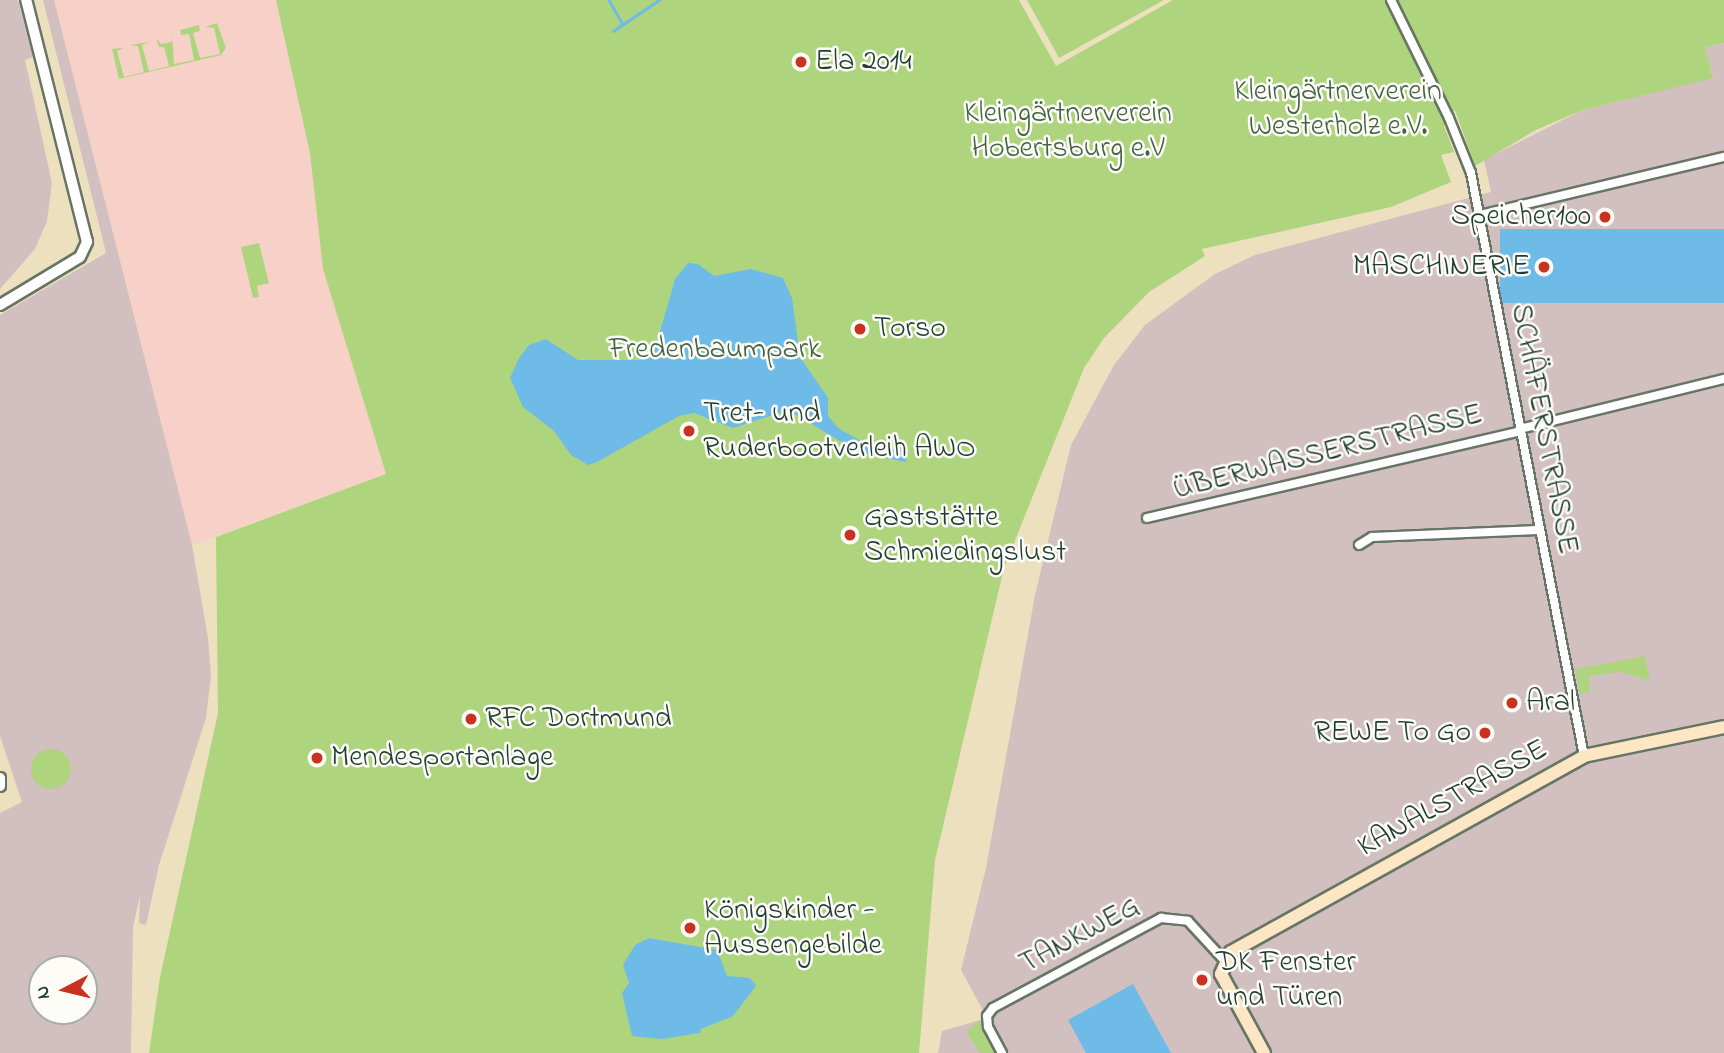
<!DOCTYPE html>
<html>
<head>
<meta charset="utf-8">
<style>
	body { margin:0 }
	#map { position:relative; width:1724px; height:1053px; overflow:hidden; background:#ede0be; font-family:"Indie Flower",sans-serif }
	div>[style] { position:absolute }
	[style*='--x'] { left:calc(var(--x)*1px); top:calc(var(--y)*1px); width:calc(var(--w)*1px); rotate:calc(var(--a)*1deg) }
	.built>* { inset:0; background:#f7d1c7 }
	.industrial>* { inset:0; background:#d2bfc0 }
	.green>* { inset:0; background:#afd47e }
	.round { border-radius:50% }
	.water>* { inset:0; background:#6ebbe8; transform-origin:0 0 }
	.stream>* { height:2.5px; margin:-1.25px; padding:0 1.25px; transform-origin:1.25px; border-radius:1.25px; background:#6ebbe8 }
	.roads { filter:drop-shadow(2px 0 #677664) drop-shadow(-2px 0 #677664) drop-shadow(0 2px #677664) drop-shadow(0 -2px #677664) }
	.minor>* { height:8px; margin:-4px; padding:0 4px; transform-origin:4px; border-radius:4px; background:#fff }
	.tertiary>* { height:10px; margin:-5px; padding:0 5px; transform-origin:5px; border-radius:5px; background:#fff }
	.secondary>* { height:12px; margin:-6px; padding:0 6px; transform-origin:6px; border-radius:6px; background:#fce6c4 }
	.dots>* { width:19px; height:19px; translate:-50% -50%; box-sizing:border-box; border:4px solid #fdfcf7; border-radius:50% }
	span { translate:-50% -50%; white-space:nowrap; text-align:center; line-height:1.15; -webkit-text-stroke:5px #fdfcf7; paint-order:stroke }
	.poi-label { font-size:30px; color:#1f3d34 }
	.left { translate:0 -50%; text-align:left }
	.right { translate:-100% -50%; text-align:right }
	.park-label { font-size:30px; color:#436346 }
	.street-label { font-size:30px; color:#1f3d34 }
	.north { position:absolute; left:28px; top:955px; width:70px; height:70px; box-sizing:border-box; background:#fdfcf7; border:2px solid #a4b0a9; border-radius:50%; rotate:263deg; font-size:19px; font-weight:700; line-height:28px; text-align:center; color:#1f3d34 }
	.north::after { content:''; display:block; margin:auto; width:24px; height:32px; background:#c8321e; clip-path:polygon(50% 0,100% 100%,50% 72%,0 100%) }
</style>
</head>
<body>
<div id="map">
	<div class="built">
		<div style="clip-path:polygon(54px 0,276px 0,310px 153px,323px 269px,386px 474px,192px 545px)"></div>
	</div>
	<div class="industrial">
		<div style="clip-path:polygon(0 0,18px 0,33px 57px,25px 60px,52px 183px,47px 221px,35px 249px,0 289px)"></div>
		<div style="clip-path:polygon(evenodd,43px 0,54px 0,192px 545px,208px 638px,211px 675px,206px 718px,159px 865px,146px 925px,139px 923px,140px 896px,133px 927px,131px 1053px,0 1053px,0 813px,22px 802px,0 736px,0 315px,106px 253px,43px 0,42px 969px,84px 969px,84px 1011px,42px 1011px,42px 969px)"></div>
		<div style="clip-path:polygon(1724px 43px,1724px 1053px,938px 1053px,942px 1031px,987px 1018px,961px 970px,986px 868px,1035px 595px,1071px 445px,1114px 365px,1145px 325px,1215px 274px,1255px 255px,1491px 192px,1484px 160px,1580px 111px,1713px 77px,1705px 47px)"></div>
	</div>
	<div class="green">
		<div style="clip-path:polygon(276px 0,1019px 0,1056px 66px,1173px 0,1724px 0,1724px 43px,1705px 47px,1713px 78px,1580px 111px,1536px 130px,1475px 166px,1455px 110px,1444px 126px,1454px 152px,1441px 155px,1451px 182px,1391px 207px,1202px 249px,1205px 256px,1149px 292px,1104px 338px,1084px 368px,1004px 568px,935px 860px,919px 1053px,149px 1053px,160px 977px,218px 713px,216px 537px,386px 474px,323px 269px,310px 153px)"></div>
		<div style="clip-path:polygon(1027px 0,1164px 0,1059px 58px)"></div>
		<div style="clip-path:polygon(217px 23px,226px 48px,221px 55px,119px 79px,112px 49px,124px 48px,117px 51px,124px 77px,144px 72px,138px 46px,130px 45px,149px 42px,142px 45px,149px 71px,169px 66px,164px 47px,159px 47px,156px 38px,161px 44px,172px 42px,172px 34px,174px 64px,194px 60px,189px 34px,181px 35px,180px 30px,199px 25px,200px 31px,193px 33px,200px 58px,220px 54px,214px 28px,205px 27px)"></div>
		<div style="clip-path:polygon(259px 243px,269px 283px,257px 286px,259px 297px,253px 298px,241px 247px)"></div>
		<div style="clip-path:polygon(1645px 656px,1650px 681px,1620px 672px,1589px 676px,1590px 692px,1580px 694px,1575px 669px)"></div>
		<div class="round" style="left:31px;top:749px;width:40px;height:40px"></div>
		<div style="clip-path:polygon(980px 1020px,981px 1024px,997px 1053px,980px 1053px,966px 1032px)"></div>
	</div>
	<div class="water">
		<div style="left:1724px;top:229px;width:74px;height:224px;rotate:90deg"></div>
		<div style="clip-path:polygon(688px 263px,698px 264px,714px 276px,751px 269px,783px 278px,792px 298px,800px 357px,828px 398px,828px 416px,838px 428px,866px 444px,908px 451px,906px 462px,860px 453px,788px 410px,733px 428px,694px 413px,679px 416px,597px 462px,588px 465px,571px 455px,554px 431px,523px 407px,510px 378px,519px 358px,529px 345px,546px 339px,578px 360px,640px 360px,655px 349px,675px 279px)"></div>
		<div style="clip-path:polygon(649px 938px,717px 950px,727px 976px,750px 978px,756px 986px,733px 1016px,701px 1029px,700px 1033px,662px 1039px,632px 1036px,622px 993px,629px 983px,623px 965px,635px 945px)"></div>
		<div style="clip-path:polygon(1133px 984px,1171px 1053px,1086px 1053px,1068px 1020px)"></div>
	</div>
	<div class="stream">
		<div style="--x:609;--y:0;--w:28;--a:60"></div>
		<div style="--x:613;--y:31;--w:55;--a:-34"></div>
	</div>
	<div class="roads">
		<div class="minor">
			<div style="--x:1391;--y:0;--w:131;--a:63.8"></div>
			<div style="--x:1449;--y:118;--w:59;--a:68.2"></div>
			<div style="--x:1471;--y:173;--w:594;--a:79.03"></div>
			<div style="--x:1480;--y:215;--w:251;--a:-13.4"></div>
			<div style="--x:1520;--y:429;--w:210;--a:-13.8"></div>
			<div style="--x:1147;--y:518;--w:383;--a:-13.1"></div>
			<div style="--x:1359;--y:545;--w:15;--a:-32"></div>
			<div style="--x:1372;--y:537;--w:166;--a:-2.4"></div>
			<div style="--x:1002;--y:1053;--w:30;--a:-118"></div>
			<div style="--x:988;--y:1027;--w:11;--a:-95"></div>
			<div style="--x:987;--y:1016;--w:10;--a:-53"></div>
			<div style="--x:993;--y:1008;--w:191;--a:-28.2"></div>
			<div style="--x:1161;--y:918;--w:27;--a:6"></div>
			<div style="--x:1188;--y:921;--w:53;--a:47.3"></div>
		</div>
		<div class="tertiary">
			<div style="--x:0;--y:305;--w:93;--a:-31"></div>
			<div style="--x:80;--y:257;--w:17;--a:-65"></div>
			<div style="--x:87;--y:242;--w:250;--a:-104.1"></div>
			<div style="--x:0;--y:778;--w:8;--a:90"></div>
		</div>
		<div class="secondary">
			<div style="--x:1264;--y:1053;--w:90;--a:-118.6"></div>
			<div style="--x:1221;--y:974;--w:24;--a:-66"></div>
			<div style="--x:1231;--y:952;--w:404;--a:-29"></div>
			<div style="--x:1584;--y:756;--w:143;--a:-11.7"></div>
		</div>
	</div>
	<div class="dots">
		<div style="left:801px;top:62px;background:#c8321e"></div>
		<div style="left:1605px;top:217px;background:#c8321e"></div>
		<div style="left:1544px;top:267px;background:#c8321e"></div>
		<div style="left:860px;top:329px;background:#c8321e"></div>
		<div style="left:689px;top:431px;background:#c8321e"></div>
		<div style="left:850px;top:535px;background:#c8321e"></div>
		<div style="left:1512px;top:703px;background:#c8321e"></div>
		<div style="left:471px;top:719px;background:#c8321e"></div>
		<div style="left:1485px;top:733px;background:#c8321e"></div>
		<div style="left:317px;top:758px;background:#c8321e"></div>
		<div style="left:690px;top:928px;background:#c8321e"></div>
		<div style="left:1202px;top:980px;background:#c8321e"></div>
	</div>
	<div class="poi-label">
		<span class="left" style="left:815px;top:62px">Ela 2014</span>
		<span class="right" style="left:1591px;top:217px">Speicher100</span>
		<span class="right" style="left:1530px;top:267px">MASCHINERIE</span>
		<span class="left" style="left:874px;top:329px">Torso</span>
		<span class="left" style="left:703px;top:431px">Tret- und<br>Ruderbootverleih AWO</span>
		<span class="left" style="left:864px;top:535px">Gaststätte<br>Schmiedingslust</span>
		<span class="left" style="left:1526px;top:703px">Aral</span>
		<span class="left" style="left:485px;top:719px">RFC Dortmund</span>
		<span class="right" style="left:1471px;top:733px">REWE To Go</span>
		<span class="left" style="left:331px;top:758px">Mendesportanlage</span>
		<span class="left" style="left:704px;top:928px">Königskinder -<br>Aussengebilde</span>
		<span class="left" style="left:1216px;top:980px">DK Fenster<br>und Türen</span>
	</div>
	<div class="park-label">
		<span style="left:1338px;top:109px">Kleingärtnerverein<br>Westerholz e.V.</span>
		<span style="left:1068px;top:131px">Kleingärtnerverein<br>Hobertsburg e.V</span>
		<span style="left:715px;top:350px">Fredenbaumpark</span>
	</div>
	<div class="street-label">
		<span style="left:1543px;top:429px;rotate:79deg">SCHÄFERSTRASSE</span>
		<span style="left:1328px;top:453px;rotate:-14deg">ÜBERWASSERSTRASSE</span>
		<span style="left:1453px;top:799px;rotate:-29deg">KANALSTRASSE</span>
		<span style="left:1080px;top:936px;rotate:-28deg">TANKWEG</span>
	</div>
	<div class="north">N</div>
</div>
</body>
</html>
